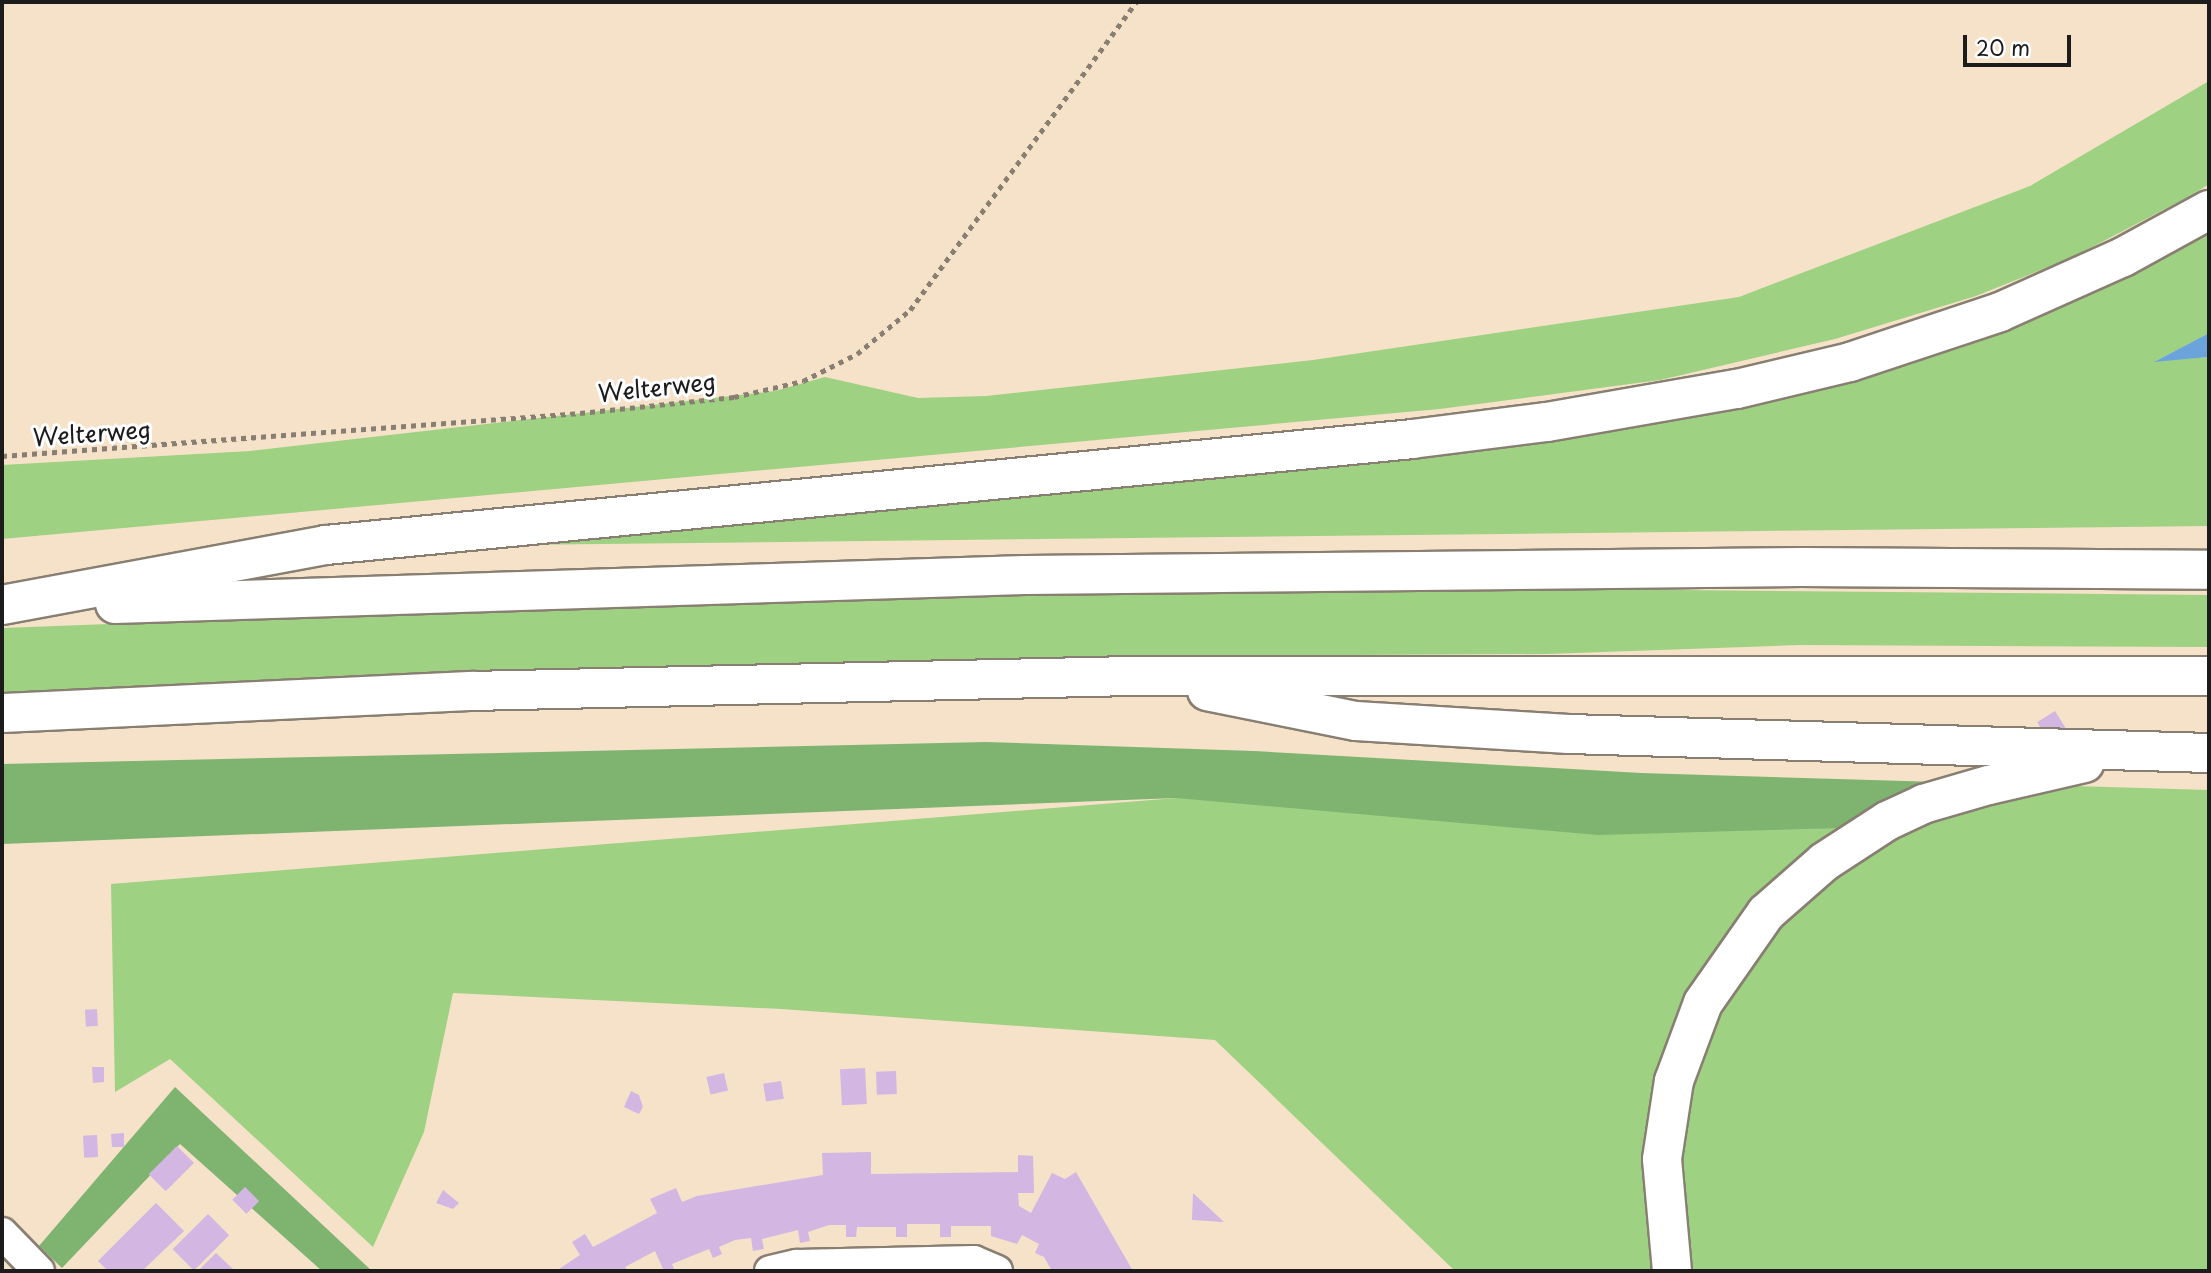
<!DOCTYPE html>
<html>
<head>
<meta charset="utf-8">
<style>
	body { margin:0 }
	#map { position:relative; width:2211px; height:1273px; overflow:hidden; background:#f5e2c9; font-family:"Playpen Sans",sans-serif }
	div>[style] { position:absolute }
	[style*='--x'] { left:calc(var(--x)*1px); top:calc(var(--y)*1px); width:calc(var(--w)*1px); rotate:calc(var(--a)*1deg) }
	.green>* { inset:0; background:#9ed282 }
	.forest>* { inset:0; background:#7eb470 }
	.water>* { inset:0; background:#6aa4da }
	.building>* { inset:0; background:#d4b6e3; transform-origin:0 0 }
	.path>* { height:4.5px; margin-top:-2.25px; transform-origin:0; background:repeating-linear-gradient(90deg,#887f72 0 5px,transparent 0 10px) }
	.roads { filter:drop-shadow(2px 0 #887f72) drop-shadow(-2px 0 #887f72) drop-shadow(0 2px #887f72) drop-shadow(0 -2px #887f72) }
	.street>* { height:30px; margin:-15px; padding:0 15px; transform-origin:15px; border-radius:15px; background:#fff }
	.highway>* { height:38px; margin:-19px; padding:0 19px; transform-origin:19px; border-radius:19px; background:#fff }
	span { translate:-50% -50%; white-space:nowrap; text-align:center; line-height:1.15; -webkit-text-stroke:6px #fff; paint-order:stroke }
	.street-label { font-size:24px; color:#1c1c1c }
	.frame { position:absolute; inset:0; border:4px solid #1c1c1c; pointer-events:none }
	.scale { position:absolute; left:1963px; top:35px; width:108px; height:32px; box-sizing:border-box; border:4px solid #1c1c1c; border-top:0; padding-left:9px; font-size:21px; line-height:24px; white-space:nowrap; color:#1c1c1c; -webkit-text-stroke:5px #fff; paint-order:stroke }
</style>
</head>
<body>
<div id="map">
	<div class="green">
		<div style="clip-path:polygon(2209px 81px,2209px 184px,2190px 196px,2073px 257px,1976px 296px,1835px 339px,1660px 380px,1440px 409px,2px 539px,2px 465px,250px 451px,775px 391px,825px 377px,918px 398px,986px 396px,1313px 360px,1739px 297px,2030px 186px)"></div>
		<div style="clip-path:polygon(2209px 232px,2209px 333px,2156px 361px,2209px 357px,2209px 526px,508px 545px,1554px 439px,2095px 288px)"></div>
		<div style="clip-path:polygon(1366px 587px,2209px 595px,2209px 647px,1799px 645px,1547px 654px,1205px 656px,2px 694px,2px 628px,756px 600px)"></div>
		<div style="clip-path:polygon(2006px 784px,2209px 790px,2209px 1271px,1455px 1271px,1215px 1040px,781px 1009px,453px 993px,424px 1132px,373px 1247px,170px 1059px,115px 1092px,111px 884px,1176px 798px)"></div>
	</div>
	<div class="forest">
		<div style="clip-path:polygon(986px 742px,1254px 751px,1641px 773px,2006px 784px,1843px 828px,1598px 835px,1176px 798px,2px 844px,2px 764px)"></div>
		<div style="clip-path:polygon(175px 1087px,372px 1271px,322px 1271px,180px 1144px,62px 1268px,39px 1246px)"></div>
	</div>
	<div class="water">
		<div style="clip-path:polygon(2209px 333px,2209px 357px,2154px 362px)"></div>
	</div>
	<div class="building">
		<div style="left:2055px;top:711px;width:46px;height:21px;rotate:58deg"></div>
		<div style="left:97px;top:1009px;width:17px;height:12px;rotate:87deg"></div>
		<div style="clip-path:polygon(92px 1067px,104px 1067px,104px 1082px,93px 1083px)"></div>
		<div style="left:865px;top:1068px;width:36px;height:25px;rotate:87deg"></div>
		<div style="left:896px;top:1071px;width:23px;height:20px;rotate:88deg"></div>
		<div style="left:724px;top:1073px;width:18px;height:18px;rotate:77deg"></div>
		<div style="left:781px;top:1081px;width:18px;height:18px;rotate:81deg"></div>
		<div style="clip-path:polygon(631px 1091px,639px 1095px,643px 1107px,639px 1114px,624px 1107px)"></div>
		<div style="clip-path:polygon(124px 1133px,124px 1147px,112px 1147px,111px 1134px)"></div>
		<div style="left:97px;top:1135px;width:22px;height:14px;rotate:87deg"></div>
		<div style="left:177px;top:1146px;width:24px;height:40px;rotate:45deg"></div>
		<div style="clip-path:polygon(871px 1152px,871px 1174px,1018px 1172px,1018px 1155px,1033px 1156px,1034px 1193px,1018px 1193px,1019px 1206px,1031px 1213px,1052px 1173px,1065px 1179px,1076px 1172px,1133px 1271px,1052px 1271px,1044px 1257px,1035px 1253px,1039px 1244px,1022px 1235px,1017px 1244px,991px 1236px,991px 1226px,951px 1226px,951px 1237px,940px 1237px,940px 1224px,907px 1224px,907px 1237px,896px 1237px,896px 1227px,857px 1227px,856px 1237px,846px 1237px,846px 1225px,829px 1225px,808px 1232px,810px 1241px,800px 1243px,798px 1230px,762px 1239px,764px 1249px,753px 1251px,751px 1238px,735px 1240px,719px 1247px,722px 1254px,713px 1258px,709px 1249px,672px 1264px,675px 1271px,664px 1271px,655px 1251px,625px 1267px,628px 1271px,556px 1271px,580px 1255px,572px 1242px,585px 1234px,593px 1247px,657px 1213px,650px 1199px,676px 1188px,682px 1202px,697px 1196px,823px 1175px,822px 1153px)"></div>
		<div style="left:245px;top:1187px;width:20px;height:18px;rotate:45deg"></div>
		<div style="clip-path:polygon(443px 1190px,459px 1203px,453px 1209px,436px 1203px)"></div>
		<div style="clip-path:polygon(1193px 1193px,1224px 1222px,1192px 1220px)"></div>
		<div style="clip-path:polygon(156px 1203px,184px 1231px,142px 1271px,108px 1271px,98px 1261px)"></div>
		<div style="left:208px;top:1214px;width:30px;height:50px;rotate:45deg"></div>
		<div style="clip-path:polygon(216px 1253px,235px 1271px,198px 1271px)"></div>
	</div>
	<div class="path">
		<div style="--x:2;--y:456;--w:580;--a:-4.25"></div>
		<div style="--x:580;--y:413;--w:155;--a:-5.9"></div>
		<div style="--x:734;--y:397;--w:71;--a:-13.1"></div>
		<div style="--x:803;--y:381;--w:60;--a:-26.6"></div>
		<div style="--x:857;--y:354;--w:69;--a:-39.7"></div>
		<div style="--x:910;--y:310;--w:382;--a:-53.7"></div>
	</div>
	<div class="roads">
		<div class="street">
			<div style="--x:2;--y:1233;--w:53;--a:45.8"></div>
			<div style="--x:770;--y:1271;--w:28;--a:-13"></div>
			<div style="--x:797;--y:1265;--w:177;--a:-1.3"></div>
			<div style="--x:974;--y:1261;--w:25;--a:23"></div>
		</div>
		<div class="highway">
			<div style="--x:115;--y:604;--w:910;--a:-1.83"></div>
			<div style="--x:1025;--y:575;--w:776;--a:-0.59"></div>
			<div style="--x:1801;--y:567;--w:408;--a:0.4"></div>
			<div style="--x:2;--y:605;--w:330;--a:-10.5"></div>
			<div style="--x:326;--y:545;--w:1091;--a:-5.57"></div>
			<div style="--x:1412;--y:439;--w:136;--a:-7.2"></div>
			<div style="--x:1547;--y:422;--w:193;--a:-9.9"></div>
			<div style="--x:1737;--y:389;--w:116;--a:-13.4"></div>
			<div style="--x:1850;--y:362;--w:158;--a:-18.4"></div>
			<div style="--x:2000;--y:312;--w:135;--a:-24.1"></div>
			<div style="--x:2123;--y:257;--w:98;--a:-28.7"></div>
			<div style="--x:1207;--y:691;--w:152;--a:11.4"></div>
			<div style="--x:1356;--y:721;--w:213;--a:3.5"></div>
			<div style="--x:1569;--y:734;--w:640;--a:1.7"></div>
			<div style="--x:2;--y:713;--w:470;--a:-2.7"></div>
			<div style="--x:471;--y:691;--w:659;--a:-1.3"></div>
			<div style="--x:1130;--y:676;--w:1079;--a:0"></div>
			<div style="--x:1672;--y:1271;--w:112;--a:-95.1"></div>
			<div style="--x:1662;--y:1159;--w:79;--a:-81.3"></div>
			<div style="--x:1674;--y:1081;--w:83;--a:-69.6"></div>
			<div style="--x:1703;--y:1003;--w:110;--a:-55"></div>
			<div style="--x:1766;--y:913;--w:77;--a:-41.3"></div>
			<div style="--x:1824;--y:862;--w:75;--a:-33.1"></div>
			<div style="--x:1887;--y:821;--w:40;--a:-25"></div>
			<div style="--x:1923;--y:804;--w:69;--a:-16.1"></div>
			<div style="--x:1989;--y:785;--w:98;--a:-13"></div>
		</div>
	</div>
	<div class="street-label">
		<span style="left:657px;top:387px;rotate:-6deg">Welterweg</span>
		<span style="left:92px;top:433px;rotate:-4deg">Welterweg</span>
	</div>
	<div class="frame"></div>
	<div class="scale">20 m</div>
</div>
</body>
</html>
